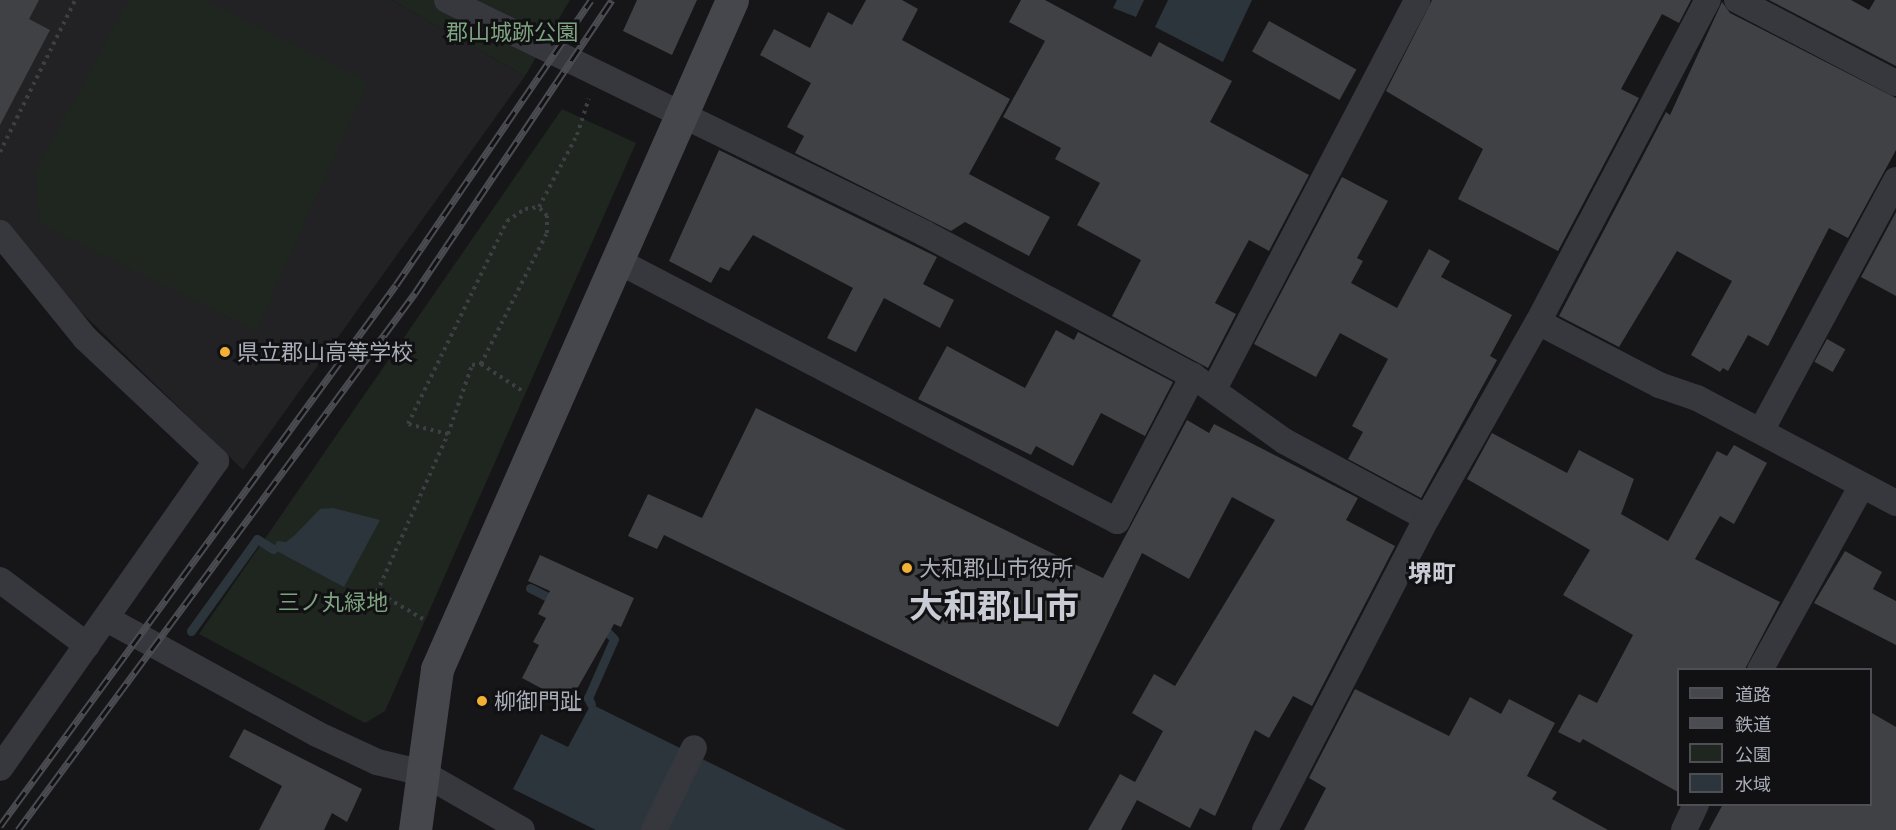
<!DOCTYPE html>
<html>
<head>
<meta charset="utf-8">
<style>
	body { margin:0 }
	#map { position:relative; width:1896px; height:830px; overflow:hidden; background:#161618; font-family:Commissioner,"Noto Sans JP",sans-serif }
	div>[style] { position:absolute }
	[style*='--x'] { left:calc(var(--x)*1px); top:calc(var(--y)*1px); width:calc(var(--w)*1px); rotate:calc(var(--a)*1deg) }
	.built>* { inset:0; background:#222225 }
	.green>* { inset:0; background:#1e261f }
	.water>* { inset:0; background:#2c353c }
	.stream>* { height:9px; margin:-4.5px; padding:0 4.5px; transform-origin:4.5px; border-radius:4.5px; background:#2c353c }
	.building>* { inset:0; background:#404145; transform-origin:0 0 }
	.path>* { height:4px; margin-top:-2px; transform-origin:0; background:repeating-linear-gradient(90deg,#3d3f44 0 3px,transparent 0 7.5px) }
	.street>* { height:26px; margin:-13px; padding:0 13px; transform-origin:13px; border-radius:13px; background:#37383d }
	.secondary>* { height:33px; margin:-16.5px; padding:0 16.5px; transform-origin:16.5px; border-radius:16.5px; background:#45474d }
	.rail>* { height:7px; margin-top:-3.5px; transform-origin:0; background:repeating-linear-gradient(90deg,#111113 0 14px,#4a4c52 0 28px); box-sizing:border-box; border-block:2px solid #4a4c52 }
	.dots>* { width:16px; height:16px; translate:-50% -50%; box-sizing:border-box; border:3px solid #111113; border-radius:50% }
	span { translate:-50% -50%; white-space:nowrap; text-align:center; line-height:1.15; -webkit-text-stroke:6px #111113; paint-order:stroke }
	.park-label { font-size:22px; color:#7fa381 }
	.poi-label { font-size:22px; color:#a8adb8 }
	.left { translate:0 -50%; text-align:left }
	.neighbourhood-label { font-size:24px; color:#c9ccd4; font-weight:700 }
	.town-label { font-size:34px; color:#c9ccd4; font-weight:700 }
	.legend { position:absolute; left:1677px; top:668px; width:195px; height:138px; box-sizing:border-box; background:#111113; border:2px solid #4d4f55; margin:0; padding:8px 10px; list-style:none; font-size:18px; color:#a8adb8 }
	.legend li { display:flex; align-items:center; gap:12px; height:30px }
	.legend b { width:30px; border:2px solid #4d4f55 }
</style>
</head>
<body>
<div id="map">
	<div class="built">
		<div style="clip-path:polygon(0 0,392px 0,525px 76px,243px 470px,0 233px)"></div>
	</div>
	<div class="green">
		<div style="clip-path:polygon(129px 0,204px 0,368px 82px,256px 331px,40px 224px,35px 172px)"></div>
		<div style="clip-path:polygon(392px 0,570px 0,525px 76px)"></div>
		<div style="clip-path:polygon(562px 109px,636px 143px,385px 711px,365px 723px,199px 634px)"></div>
	</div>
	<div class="water">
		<div style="clip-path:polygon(1117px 0,1144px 0,1136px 17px,1113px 8px)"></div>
		<div style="clip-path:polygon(1168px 0,1252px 0,1223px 62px,1155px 27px)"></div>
		<div style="clip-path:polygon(333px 508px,380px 520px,344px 587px,273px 549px,277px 541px,286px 542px,295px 535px,320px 509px)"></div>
		<div style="clip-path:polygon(591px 704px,846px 830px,596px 830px,513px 789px,541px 734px,568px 747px)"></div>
	</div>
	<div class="stream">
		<div style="--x:530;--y:588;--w:30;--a:27"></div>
		<div style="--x:191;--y:631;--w:113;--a:-54.3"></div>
		<div style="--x:257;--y:539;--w:19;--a:32"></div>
		<div style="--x:591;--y:704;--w:7;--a:-117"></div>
		<div style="--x:588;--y:698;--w:64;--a:-66.2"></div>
		<div style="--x:614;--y:639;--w:19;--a:-133"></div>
	</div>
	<div class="building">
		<div style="clip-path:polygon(0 0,39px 0,29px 19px,50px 30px,0 125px)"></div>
		<div style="clip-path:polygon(637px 0,697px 0,672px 55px,623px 31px)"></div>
		<div style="clip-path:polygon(866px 0,902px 0,918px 9px,902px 40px,1010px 99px,969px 174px,1050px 217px,1029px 256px,965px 222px,951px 231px,795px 153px,804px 136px,787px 127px,811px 83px,760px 55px,774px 29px,810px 48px,828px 12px,852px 25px)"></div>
		<div style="clip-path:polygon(1021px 0,1045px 0,1151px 57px,1159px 42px,1232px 81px,1210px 122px,1309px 175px,1269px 251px,1249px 240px,1215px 303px,1236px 314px,1208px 368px,1112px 316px,1141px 260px,1077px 225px,1100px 183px,1055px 159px,1061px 148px,1003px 117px,1045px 41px,1009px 22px)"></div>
		<div style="clip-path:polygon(1432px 0,1691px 0,1679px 23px,1662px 14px,1621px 89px,1639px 98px,1558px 251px,1458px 199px,1483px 149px,1386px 91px)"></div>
		<div style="clip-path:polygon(1769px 0,1851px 0,1869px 10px,1875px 0,1896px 0,1896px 66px)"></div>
		<div style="clip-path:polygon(1722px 2px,1730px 13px,1896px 98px,1896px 150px,1848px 238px,1829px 228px,1768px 346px,1748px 335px,1728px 371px,1723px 368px,1720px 372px,1691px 355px,1732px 281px,1677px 251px,1619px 347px,1559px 316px,1666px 112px,1670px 115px)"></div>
		<div style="left:1269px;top:21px;width:100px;height:35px;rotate:29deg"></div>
		<div style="clip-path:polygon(719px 150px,937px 257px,923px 284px,954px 300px,940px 328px,884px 298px,856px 352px,827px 338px,853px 288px,753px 235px,729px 271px,720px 267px,711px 283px,669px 261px)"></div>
		<div style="clip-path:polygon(1342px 177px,1388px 201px,1357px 258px,1363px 261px,1351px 283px,1397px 308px,1429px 249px,1450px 261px,1441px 277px,1512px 315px,1490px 356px,1497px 360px,1421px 498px,1348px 459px,1363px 432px,1352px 426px,1388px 359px,1340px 333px,1316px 377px,1254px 344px)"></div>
		<div style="clip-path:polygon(1896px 212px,1896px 296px,1861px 277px)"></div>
		<div style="clip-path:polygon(1056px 330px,1074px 340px,1078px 332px,1173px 382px,1145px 436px,1101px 413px,1073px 466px,1036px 446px,1031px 455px,918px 399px,947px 346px,1025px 388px)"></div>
		<div style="left:1827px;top:339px;width:21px;height:26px;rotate:29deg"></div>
		<div style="clip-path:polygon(756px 408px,1103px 578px,1187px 420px,1209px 433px,1214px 424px,1358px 498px,1346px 520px,1395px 546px,1312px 706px,1293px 696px,1269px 738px,1255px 730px,1215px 816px,1200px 808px,1190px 828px,1137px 800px,1121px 830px,1088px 830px,1120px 774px,1135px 782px,1163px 731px,1132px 713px,1154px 674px,1175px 686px,1275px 520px,1232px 497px,1189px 579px,1142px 553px,1058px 727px,664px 535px,657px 549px,628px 536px,648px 494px,702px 518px)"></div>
		<div style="clip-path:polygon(1492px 433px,1567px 473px,1579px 450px,1634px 479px,1621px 514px,1668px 541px,1717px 451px,1727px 456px,1734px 445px,1767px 463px,1734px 524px,1720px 516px,1695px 559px,1780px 602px,1745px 669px,1678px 669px,1678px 792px,1583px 739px,1580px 743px,1558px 732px,1579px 694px,1597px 703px,1633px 635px,1563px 595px,1590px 550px,1467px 479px)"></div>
		<div style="clip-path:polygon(1845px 551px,1882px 572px,1873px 589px,1896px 601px,1896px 645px,1814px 603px)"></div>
		<div style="clip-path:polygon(540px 555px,634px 598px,621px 627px,614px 624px,569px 703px,522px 678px,539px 645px,533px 642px,546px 618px,538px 614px,550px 591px,528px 581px)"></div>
		<div style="clip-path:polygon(1355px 689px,1449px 736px,1470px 697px,1501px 714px,1509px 699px,1555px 723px,1527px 776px,1557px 792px,1552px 799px,1608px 830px,1304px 830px,1326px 788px,1309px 778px)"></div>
		<div style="clip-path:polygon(1870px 712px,1896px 727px,1896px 830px,1709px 830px,1723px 804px,1870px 804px)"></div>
		<div style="clip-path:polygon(244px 729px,362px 789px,347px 822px,332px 813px,324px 830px,259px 830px,282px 786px,229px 757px)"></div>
	</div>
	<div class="path">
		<div style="--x:0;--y:152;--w:169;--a:-63.7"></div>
		<div style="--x:481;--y:364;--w:147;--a:-63.3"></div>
		<div style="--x:547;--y:233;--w:17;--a:-90"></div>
		<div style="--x:547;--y:216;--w:12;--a:-132"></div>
		<div style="--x:448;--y:434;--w:73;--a:-70.8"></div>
		<div style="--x:472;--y:365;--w:9;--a:-6"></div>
		<div style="--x:481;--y:364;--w:51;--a:33.1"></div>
		<div style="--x:423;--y:619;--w:53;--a:-149.6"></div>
		<div style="--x:377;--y:592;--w:173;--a:-65.8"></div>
		<div style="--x:448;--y:434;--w:41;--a:-166"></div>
		<div style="--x:408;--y:424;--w:226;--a:-64"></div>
		<div style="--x:507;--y:221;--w:22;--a:-34"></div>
		<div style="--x:525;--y:209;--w:14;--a:-8"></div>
		<div style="--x:539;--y:207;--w:81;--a:-62.2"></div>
		<div style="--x:577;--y:135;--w:38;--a:-72"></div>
	</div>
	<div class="street">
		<div style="--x:447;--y:0;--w:531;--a:26.03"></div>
		<div style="--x:924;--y:233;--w:305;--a:28"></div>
		<div style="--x:1193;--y:376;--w:112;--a:35.5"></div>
		<div style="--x:1284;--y:441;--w:162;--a:28.3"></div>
		<div style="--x:1737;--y:0;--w:179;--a:27.6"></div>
		<div style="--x:0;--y:233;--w:135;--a:51"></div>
		<div style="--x:85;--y:338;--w:180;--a:43.2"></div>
		<div style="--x:216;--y:461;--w:375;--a:125.1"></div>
		<div style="--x:616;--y:260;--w:565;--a:27.52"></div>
		<div style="--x:1117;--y:521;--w:164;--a:-62.3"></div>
		<div style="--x:1538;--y:322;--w:136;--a:27.5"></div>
		<div style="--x:1659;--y:385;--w:40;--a:18.9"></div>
		<div style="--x:1697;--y:398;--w:225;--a:27.8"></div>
		<div style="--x:1214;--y:389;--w:439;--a:-62.4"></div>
		<div style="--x:1761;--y:431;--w:285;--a:-61.7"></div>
		<div style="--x:0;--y:580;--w:109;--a:36.8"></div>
		<div style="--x:107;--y:619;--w:239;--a:28.7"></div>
		<div style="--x:317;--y:734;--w:66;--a:25"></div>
		<div style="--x:377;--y:762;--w:47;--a:13.4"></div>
		<div style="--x:423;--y:773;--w:114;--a:29.9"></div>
		<div style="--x:1760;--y:670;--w:211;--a:-61.1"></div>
		<div style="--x:654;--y:830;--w:91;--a:-64"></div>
		<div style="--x:1265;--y:830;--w:352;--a:-62.6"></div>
		<div style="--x:1427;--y:518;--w:225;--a:-60.5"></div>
		<div style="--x:1538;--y:322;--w:364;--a:-62.2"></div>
		<div style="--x:1684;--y:830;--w:29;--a:-65"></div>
	</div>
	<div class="secondary">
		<div style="--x:415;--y:830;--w:162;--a:-82.2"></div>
		<div style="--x:437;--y:669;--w:731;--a:-66.2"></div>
	</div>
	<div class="rail">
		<div style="--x:0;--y:826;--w:670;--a:-53.8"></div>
		<div style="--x:396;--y:285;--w:345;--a:-55.6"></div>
		<div style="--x:18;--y:830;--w:668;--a:-53.52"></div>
		<div style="--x:415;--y:293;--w:353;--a:-56.1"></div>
	</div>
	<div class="dots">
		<div style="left:225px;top:352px;background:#f2b134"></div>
		<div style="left:907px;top:568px;background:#f2b134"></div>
		<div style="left:482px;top:701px;background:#f2b134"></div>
	</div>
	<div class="park-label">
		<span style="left:512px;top:32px">郡山城跡公園</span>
		<span style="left:333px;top:602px">三ノ丸緑地</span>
	</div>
	<div class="poi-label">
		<span class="left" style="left:237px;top:352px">県立郡山高等学校</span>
		<span class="left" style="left:919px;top:568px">大和郡山市役所</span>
		<span class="left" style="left:494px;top:701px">柳御門趾</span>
	</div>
	<div class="neighbourhood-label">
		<span style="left:1432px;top:573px">堺町</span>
	</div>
	<div class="town-label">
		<span style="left:994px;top:605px">大和郡山市</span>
	</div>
	<ul class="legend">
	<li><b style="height:8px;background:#45474d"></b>道路</li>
	<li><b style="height:8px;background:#4a4c52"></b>鉄道</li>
	<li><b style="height:16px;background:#1e261f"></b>公園</li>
	<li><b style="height:16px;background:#2c353c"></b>水域</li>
	</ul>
</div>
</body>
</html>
